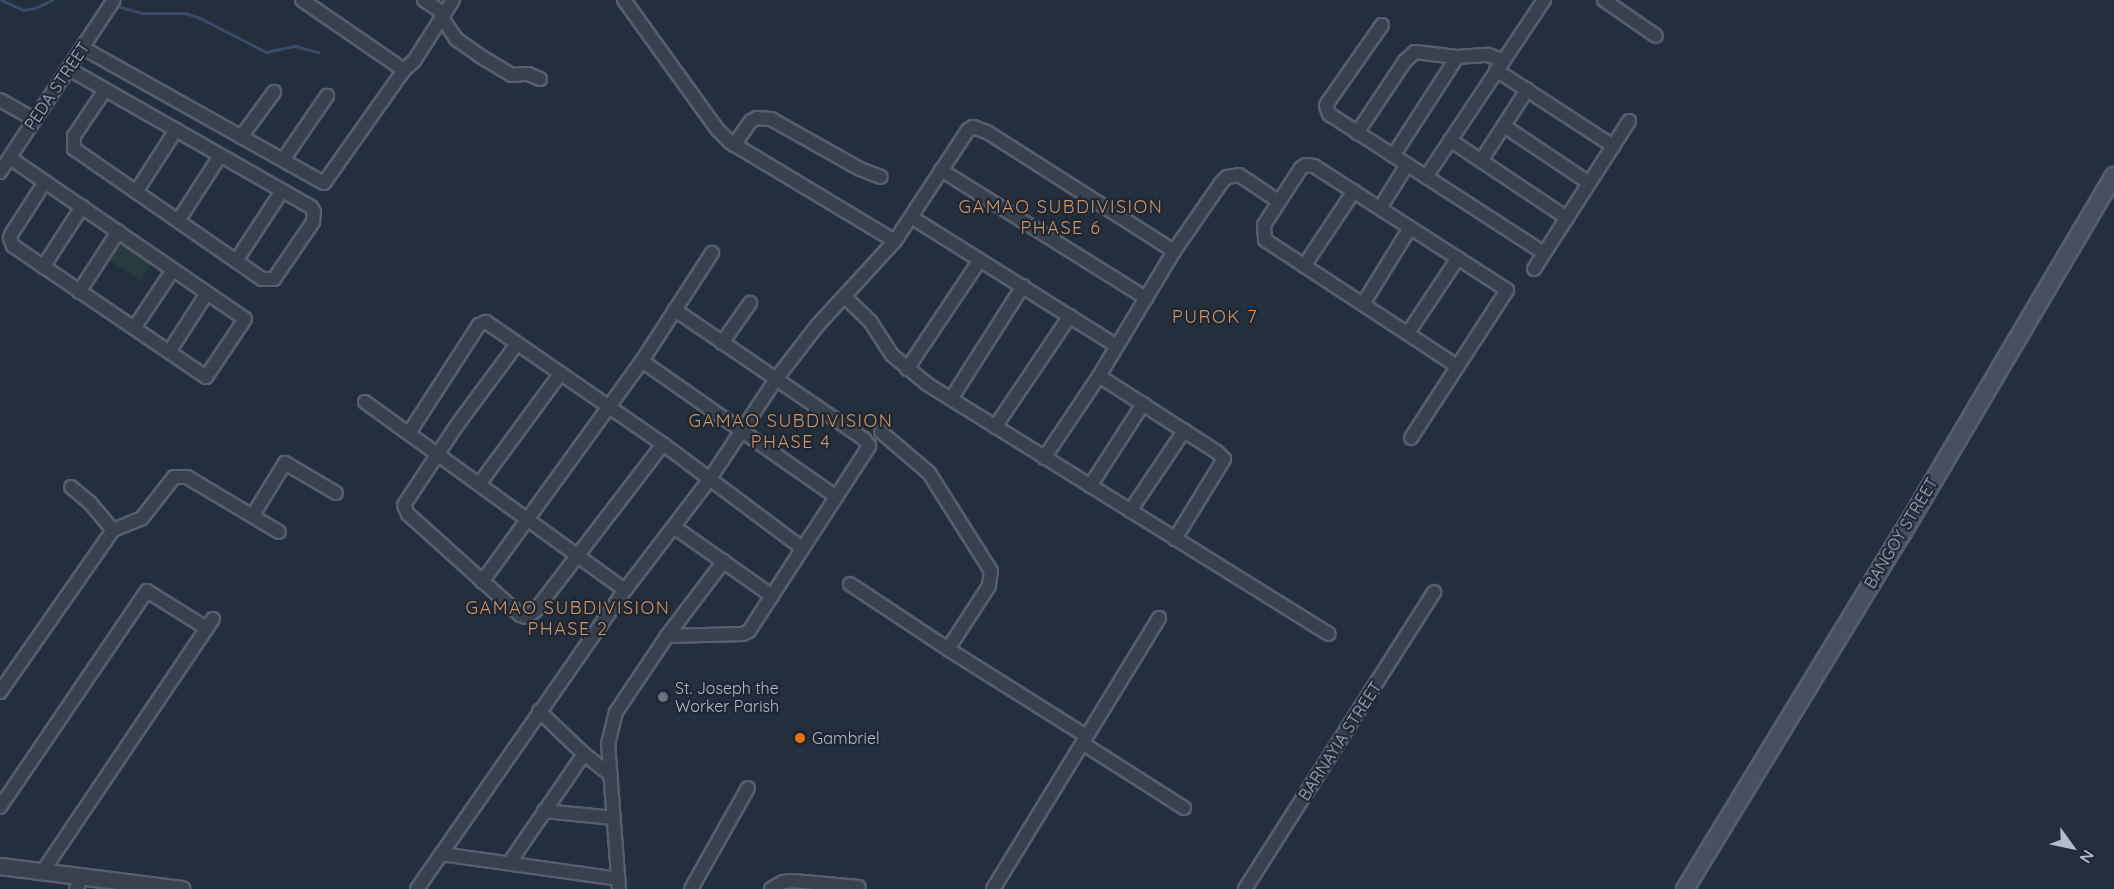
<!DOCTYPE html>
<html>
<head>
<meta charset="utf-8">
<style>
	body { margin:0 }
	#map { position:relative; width:2114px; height:889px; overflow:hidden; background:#242f3e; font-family:Quicksand,sans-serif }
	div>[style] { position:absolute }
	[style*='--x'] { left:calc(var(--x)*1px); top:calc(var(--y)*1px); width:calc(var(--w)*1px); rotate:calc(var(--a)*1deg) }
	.green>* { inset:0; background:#263c3f; transform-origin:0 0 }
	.stream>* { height:3px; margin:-1.5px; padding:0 1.5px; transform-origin:1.5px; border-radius:1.5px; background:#394c67 }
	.roads { filter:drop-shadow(2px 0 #565f6c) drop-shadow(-2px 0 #565f6c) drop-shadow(0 2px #565f6c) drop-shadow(0 -2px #565f6c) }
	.minor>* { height:12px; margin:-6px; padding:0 6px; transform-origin:6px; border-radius:6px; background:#38414e }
	.tertiary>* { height:15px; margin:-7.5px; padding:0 7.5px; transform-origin:7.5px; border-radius:7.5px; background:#38414e }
	.secondary>* { height:16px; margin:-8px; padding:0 8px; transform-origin:8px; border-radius:8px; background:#465061 }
	.dots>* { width:16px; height:16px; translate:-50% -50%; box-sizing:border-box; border:3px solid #1d2633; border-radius:50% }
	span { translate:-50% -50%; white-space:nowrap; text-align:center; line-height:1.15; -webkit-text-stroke:4.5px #1d2633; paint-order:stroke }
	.street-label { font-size:16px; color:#b4bcc9 }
	.poi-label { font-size:16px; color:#b4bcc9 }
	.left { translate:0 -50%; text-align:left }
	.neighbourhood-label { font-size:18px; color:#d59563; letter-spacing:1.5px }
	.north { position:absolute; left:2042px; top:817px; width:60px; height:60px; -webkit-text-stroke:4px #1d2633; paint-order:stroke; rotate:123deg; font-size:16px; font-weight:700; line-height:24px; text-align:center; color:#b4bcc9 }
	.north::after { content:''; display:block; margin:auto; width:21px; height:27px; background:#b4bcc9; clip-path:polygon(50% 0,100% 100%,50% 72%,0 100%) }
</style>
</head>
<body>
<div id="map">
	<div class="green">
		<div style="left:120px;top:242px;width:38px;height:21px;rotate:33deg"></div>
	</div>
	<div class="stream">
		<div style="--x:1;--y:0;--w:24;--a:24"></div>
		<div style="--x:23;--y:10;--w:12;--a:-9"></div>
		<div style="--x:35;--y:8;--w:19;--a:-25"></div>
		<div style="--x:104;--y:0;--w:1;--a:0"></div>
		<div style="--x:117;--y:6;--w:26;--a:16"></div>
		<div style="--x:142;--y:13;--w:43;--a:0"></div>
		<div style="--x:185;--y:13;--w:16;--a:18"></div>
		<div style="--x:200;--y:18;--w:74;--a:27.3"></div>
		<div style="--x:266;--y:52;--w:30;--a:-12"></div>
		<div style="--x:295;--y:46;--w:24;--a:15"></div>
	</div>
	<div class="roads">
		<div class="minor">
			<div style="--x:302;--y:0;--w:124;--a:34.5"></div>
			<div style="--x:424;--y:0;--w:25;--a:34"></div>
			<div style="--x:624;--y:0;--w:159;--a:54.2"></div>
			<div style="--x:717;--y:129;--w:18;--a:45"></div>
			<div style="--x:730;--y:142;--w:192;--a:31"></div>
			<div style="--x:1604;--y:0;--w:63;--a:34.7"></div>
			<div style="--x:442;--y:18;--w:25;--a:56"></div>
			<div style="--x:456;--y:39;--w:29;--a:35"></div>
			<div style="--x:480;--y:56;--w:37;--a:31"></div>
			<div style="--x:512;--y:75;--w:16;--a:-4"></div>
			<div style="--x:528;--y:74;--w:13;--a:23"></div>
			<div style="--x:1382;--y:25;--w:94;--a:125"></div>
			<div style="--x:1328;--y:102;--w:4;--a:117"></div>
			<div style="--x:1326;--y:106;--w:9;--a:69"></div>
			<div style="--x:1329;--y:114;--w:256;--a:32.9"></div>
			<div style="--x:83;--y:48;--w:276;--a:29.3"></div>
			<div style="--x:324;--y:183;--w:138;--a:-54.7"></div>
			<div style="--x:404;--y:70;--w:13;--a:-42"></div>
			<div style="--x:414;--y:61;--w:72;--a:-57.4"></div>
			<div style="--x:69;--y:69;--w:273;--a:29.7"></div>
			<div style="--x:306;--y:204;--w:6;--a:31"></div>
			<div style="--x:311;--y:207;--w:6;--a:59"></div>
			<div style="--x:314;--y:212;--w:10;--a:96"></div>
			<div style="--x:313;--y:222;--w:69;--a:124.4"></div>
			<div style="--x:274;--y:279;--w:12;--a:180"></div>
			<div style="--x:262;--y:279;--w:229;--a:-145.3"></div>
			<div style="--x:74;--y:149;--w:13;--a:-90"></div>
			<div style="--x:74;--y:136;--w:55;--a:-56"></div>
			<div style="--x:1496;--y:70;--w:140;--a:33"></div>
			<div style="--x:0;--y:100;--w:40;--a:29.7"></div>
			<div style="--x:1504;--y:126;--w:102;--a:33.8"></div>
			<div style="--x:1357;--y:133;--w:87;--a:-56.3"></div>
			<div style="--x:1405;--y:61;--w:13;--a:-42"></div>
			<div style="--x:1415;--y:52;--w:42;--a:6.8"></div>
			<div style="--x:1457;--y:57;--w:31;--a:-4"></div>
			<div style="--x:1488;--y:55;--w:15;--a:20"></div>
			<div style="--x:241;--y:137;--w:56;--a:-53.7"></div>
			<div style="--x:1450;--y:140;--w:141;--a:33.7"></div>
			<div style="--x:734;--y:145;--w:29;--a:-55"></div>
			<div style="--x:751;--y:121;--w:7;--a:-27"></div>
			<div style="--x:757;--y:118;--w:14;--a:4"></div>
			<div style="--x:771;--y:119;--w:102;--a:29.3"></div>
			<div style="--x:860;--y:169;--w:22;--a:21"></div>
			<div style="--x:1393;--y:156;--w:118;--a:-57.1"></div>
			<div style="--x:10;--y:158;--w:42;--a:34.4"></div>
			<div style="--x:45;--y:182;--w:242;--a:34.4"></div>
			<div style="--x:245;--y:319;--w:70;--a:123.9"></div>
			<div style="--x:206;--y:377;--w:233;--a:-145.8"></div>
			<div style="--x:13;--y:246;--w:9;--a:-111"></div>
			<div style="--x:10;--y:238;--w:5;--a:-68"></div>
			<div style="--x:12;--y:233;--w:61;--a:-57.1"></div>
			<div style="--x:283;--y:160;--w:78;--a:-55.5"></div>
			<div style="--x:1481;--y:161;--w:85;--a:-57.1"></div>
			<div style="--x:941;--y:170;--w:242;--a:32"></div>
			<div style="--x:0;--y:172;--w:206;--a:-56.5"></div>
			<div style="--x:1426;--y:177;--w:213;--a:-56.3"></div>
			<div style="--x:136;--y:192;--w:74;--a:-57.2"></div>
			<div style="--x:1380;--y:208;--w:51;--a:-57.9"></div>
			<div style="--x:911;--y:217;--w:243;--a:32.1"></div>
			<div style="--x:178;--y:221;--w:77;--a:-57.1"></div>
			<div style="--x:236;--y:261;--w:84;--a:-56.7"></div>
			<div style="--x:1304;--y:266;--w:90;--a:-56.3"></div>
			<div style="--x:43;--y:267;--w:72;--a:-57"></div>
			<div style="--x:1534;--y:269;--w:176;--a:-57.3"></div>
			<div style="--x:79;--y:292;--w:72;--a:-57"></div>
			<div style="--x:845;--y:297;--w:35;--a:44"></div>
			<div style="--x:870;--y:321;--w:40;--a:57.1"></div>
			<div style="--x:892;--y:355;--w:45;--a:39.6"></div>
			<div style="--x:927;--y:384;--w:473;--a:31.9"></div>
			<div style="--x:1363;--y:304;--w:89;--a:-58.3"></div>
			<div style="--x:134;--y:328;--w:70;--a:-56.1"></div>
			<div style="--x:1408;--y:333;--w:90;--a:-56.3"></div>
			<div style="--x:722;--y:343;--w:49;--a:-55"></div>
			<div style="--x:517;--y:344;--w:101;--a:126.5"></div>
			<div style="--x:457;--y:425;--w:96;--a:123.5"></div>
			<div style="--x:404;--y:505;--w:10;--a:66"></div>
			<div style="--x:408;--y:514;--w:151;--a:42"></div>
			<div style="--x:520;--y:615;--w:6;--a:18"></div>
			<div style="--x:526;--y:617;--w:11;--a:-34"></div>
			<div style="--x:535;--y:611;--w:210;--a:-52.5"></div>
			<div style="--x:169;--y:352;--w:70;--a:-57.2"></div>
			<div style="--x:642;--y:361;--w:237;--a:35"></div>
			<div style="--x:907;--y:369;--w:131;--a:-56.2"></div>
			<div style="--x:1099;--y:376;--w:140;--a:32.8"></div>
			<div style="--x:1217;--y:452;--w:10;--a:45"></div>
			<div style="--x:1224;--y:459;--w:94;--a:121.5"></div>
			<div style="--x:951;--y:399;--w:134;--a:-57.5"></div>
			<div style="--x:365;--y:402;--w:321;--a:35.9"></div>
			<div style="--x:995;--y:427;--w:134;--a:-56"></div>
			<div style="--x:881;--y:432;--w:63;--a:40.5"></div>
			<div style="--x:929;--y:473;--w:116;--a:57.7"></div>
			<div style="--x:991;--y:571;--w:15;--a:98"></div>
			<div style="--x:989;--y:586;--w:75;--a:123.1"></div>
			<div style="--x:948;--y:649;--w:163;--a:32.2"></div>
			<div style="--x:409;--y:433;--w:129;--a:-57.1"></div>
			<div style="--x:479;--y:325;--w:8;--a:-23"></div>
			<div style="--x:486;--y:322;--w:215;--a:34.6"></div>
			<div style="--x:663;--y:444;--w:174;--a:36.8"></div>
			<div style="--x:1411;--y:438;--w:176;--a:-57"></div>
			<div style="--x:1507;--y:290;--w:229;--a:-147.3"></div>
			<div style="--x:1314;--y:166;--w:8;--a:-173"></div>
			<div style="--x:1306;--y:165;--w:6;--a:149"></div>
			<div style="--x:1301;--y:168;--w:68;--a:123"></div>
			<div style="--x:1264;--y:225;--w:15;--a:86"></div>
			<div style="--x:1265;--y:240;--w:230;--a:33.3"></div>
			<div style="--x:1044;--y:458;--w:99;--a:-56.1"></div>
			<div style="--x:1099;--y:376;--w:146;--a:-59"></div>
			<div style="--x:1174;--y:251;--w:83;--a:-55.3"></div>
			<div style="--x:1221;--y:183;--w:8;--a:-45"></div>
			<div style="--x:1227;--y:177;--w:12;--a:-9"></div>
			<div style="--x:1239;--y:175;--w:47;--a:33.7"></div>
			<div style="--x:480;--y:483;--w:135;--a:-53.7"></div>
			<div style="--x:1090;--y:486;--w:98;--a:-57.1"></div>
			<div style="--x:71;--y:487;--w:26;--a:40"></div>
			<div style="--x:91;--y:504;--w:34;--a:50"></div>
			<div style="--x:1130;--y:511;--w:97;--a:-56"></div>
			<div style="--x:253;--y:515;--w:61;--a:-58.4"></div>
			<div style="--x:285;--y:463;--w:59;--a:30.5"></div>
			<div style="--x:674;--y:527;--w:120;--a:35.1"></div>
			<div style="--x:482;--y:582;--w:273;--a:-54.1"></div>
			<div style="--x:642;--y:361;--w:129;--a:-57.1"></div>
			<div style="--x:850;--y:584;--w:118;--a:33.6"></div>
			<div style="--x:667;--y:636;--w:94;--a:-52.8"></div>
			<div style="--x:0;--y:692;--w:198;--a:-55.1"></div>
			<div style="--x:113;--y:530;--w:31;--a:-22"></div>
			<div style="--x:142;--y:518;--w:52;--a:-52"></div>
			<div style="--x:174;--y:477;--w:13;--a:0"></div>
			<div style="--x:187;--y:477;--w:107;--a:30.9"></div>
			<div style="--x:539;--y:711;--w:62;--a:43.7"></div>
			<div style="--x:584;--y:754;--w:34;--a:38"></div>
			<div style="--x:1082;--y:743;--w:121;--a:32.5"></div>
			<div style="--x:0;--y:807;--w:261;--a:-55.8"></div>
			<div style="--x:147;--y:591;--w:70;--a:32.1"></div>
			<div style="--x:544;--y:811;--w:70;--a:5.7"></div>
			<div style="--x:441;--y:854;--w:179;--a:8"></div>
			<div style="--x:510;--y:862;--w:131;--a:-55.6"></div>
			<div style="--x:43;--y:871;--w:304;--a:-56"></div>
			<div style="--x:76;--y:889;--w:13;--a:-63"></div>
			<div style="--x:417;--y:889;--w:364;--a:-55.2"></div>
			<div style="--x:625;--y:590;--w:138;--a:-52.6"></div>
			<div style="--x:709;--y:480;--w:121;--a:-56.4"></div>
			<div style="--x:776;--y:379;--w:67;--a:-52.3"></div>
			<div style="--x:817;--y:326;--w:115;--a:-47.5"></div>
			<div style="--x:895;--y:241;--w:133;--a:-56.7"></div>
			<div style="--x:968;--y:130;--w:6;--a:-31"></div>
			<div style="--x:973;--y:127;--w:15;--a:20"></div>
			<div style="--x:987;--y:132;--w:222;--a:32.5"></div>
			<div style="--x:619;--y:889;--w:145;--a:-94.3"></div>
			<div style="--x:608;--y:744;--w:33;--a:-76"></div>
			<div style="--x:616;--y:712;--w:92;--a:-56.1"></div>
			<div style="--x:667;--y:636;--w:76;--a:-1.5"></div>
			<div style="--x:743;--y:634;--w:7;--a:-27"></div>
			<div style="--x:749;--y:631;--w:221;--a:-57"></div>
			<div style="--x:869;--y:446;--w:9;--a:-126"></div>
			<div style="--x:864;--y:439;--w:229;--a:-145.7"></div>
			<div style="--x:691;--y:889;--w:116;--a:-60.6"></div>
			<div style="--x:771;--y:889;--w:14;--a:-30"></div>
			<div style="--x:783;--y:882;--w:10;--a:-6"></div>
			<div style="--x:793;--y:881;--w:66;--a:5.2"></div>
			<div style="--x:993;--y:889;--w:318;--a:-58.5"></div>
			<div style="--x:1245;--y:889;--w:352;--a:-57.5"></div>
		</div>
		<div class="tertiary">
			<div style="--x:0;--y:866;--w:183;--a:7.2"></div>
		</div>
		<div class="secondary">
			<div style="--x:1685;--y:889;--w:416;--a:-58.6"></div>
			<div style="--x:1902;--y:534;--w:416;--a:-59.4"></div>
		</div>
	</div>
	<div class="dots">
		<div style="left:663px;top:697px;background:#6b7280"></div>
		<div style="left:800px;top:738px;background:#e8710a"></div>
	</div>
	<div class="street-label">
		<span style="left:57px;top:86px;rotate:-56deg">PEDA STREET</span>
		<span style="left:1901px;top:533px;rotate:-59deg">BANGOY STREET</span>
		<span style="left:1340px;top:741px;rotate:-57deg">BARNAYIA STREET</span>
	</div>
	<div class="poi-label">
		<span class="left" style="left:675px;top:697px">St. Joseph the<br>Worker Parish</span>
		<span class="left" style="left:812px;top:738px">Gambriel</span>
	</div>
	<div class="neighbourhood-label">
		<span style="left:1061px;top:218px">GAMAO SUBDIVISION<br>PHASE 6</span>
		<span style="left:1215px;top:317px">PUROK 7</span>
		<span style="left:791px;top:432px">GAMAO SUBDIVISION<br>PHASE 4</span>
		<span style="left:568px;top:619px">GAMAO SUBDIVISION<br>PHASE 2</span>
	</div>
	<div class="north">N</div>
</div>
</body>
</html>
